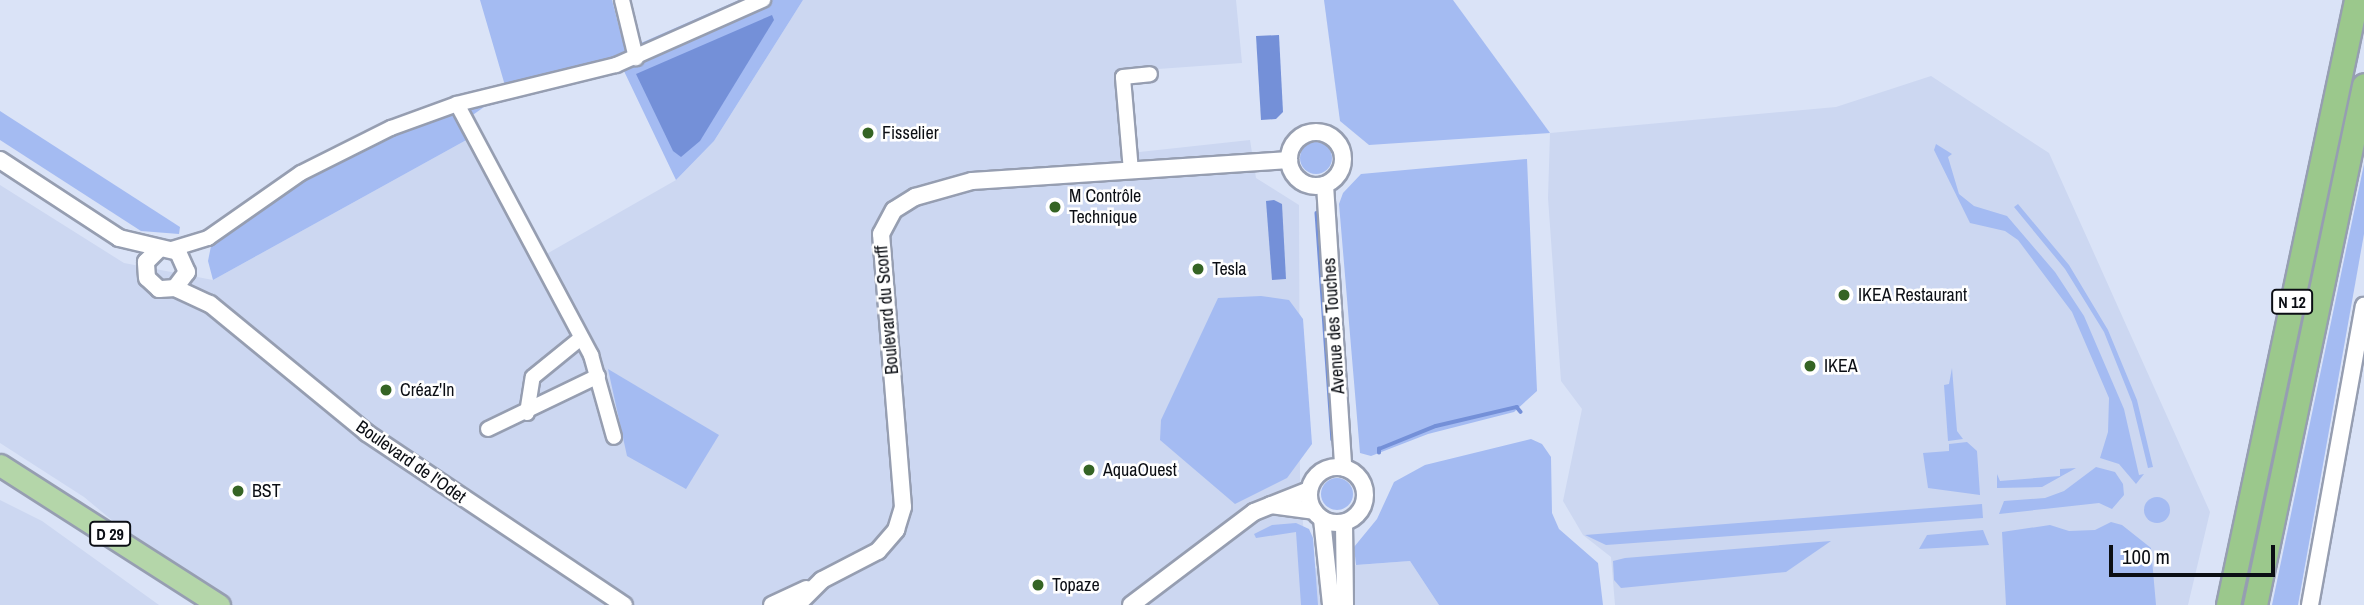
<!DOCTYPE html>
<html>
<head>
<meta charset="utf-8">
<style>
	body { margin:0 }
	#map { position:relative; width:2364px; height:605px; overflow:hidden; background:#dae3f7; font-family:"Archivo Narrow",sans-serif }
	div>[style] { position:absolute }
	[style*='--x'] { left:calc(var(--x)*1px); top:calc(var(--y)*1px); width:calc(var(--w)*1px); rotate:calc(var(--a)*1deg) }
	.built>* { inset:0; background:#ccd7f1 }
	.green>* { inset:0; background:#a4bbf2 }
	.round { border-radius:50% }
	.water>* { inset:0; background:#7490d8 }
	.stream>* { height:3.5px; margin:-1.75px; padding:0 1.75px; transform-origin:1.75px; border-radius:1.75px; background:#7490d8 }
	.roads { filter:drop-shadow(2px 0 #969eb1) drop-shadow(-2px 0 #969eb1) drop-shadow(0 2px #969eb1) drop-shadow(0 -2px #969eb1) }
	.minor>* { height:14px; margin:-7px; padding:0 7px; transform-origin:7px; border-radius:7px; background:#fff }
	.tertiary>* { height:16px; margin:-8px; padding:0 8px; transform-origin:8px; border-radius:8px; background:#fff }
	.tertiary>.ring { margin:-8px; padding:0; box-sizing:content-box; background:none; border:16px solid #fff; border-radius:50% }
	.primary>* { height:21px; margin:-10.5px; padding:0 10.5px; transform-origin:10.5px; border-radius:10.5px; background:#b4d6a9 }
	.trunk>* { height:23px; margin:-11.5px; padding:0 11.5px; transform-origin:11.5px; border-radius:11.5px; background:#9bc88c }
	.dots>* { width:19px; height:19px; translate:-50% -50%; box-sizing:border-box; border:4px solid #fff; border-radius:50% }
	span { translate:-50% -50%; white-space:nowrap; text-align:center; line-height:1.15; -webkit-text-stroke:5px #fff; paint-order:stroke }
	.shield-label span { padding:2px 5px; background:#fff; border:2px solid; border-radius:5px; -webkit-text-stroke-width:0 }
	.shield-label { font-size:16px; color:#0b0e14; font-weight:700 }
	.poi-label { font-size:18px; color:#0b0e14 }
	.left { translate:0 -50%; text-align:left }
	.street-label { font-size:18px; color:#0b0e14 }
	.scale { position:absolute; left:2109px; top:545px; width:166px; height:32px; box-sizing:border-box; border:4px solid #0b0e14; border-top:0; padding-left:9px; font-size:21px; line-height:24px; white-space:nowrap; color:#0b0e14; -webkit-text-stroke:5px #fff; paint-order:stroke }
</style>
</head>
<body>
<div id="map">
	<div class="built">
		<div style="clip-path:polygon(803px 0,1236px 0,1242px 63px,1116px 72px,1121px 154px,1250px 140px,1256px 178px,1299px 205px,1300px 477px,1306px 569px,1410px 561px,1439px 605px,214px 605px,84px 497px,0 443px,0 185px,124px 263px,213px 280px,470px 138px,536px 260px,676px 180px,714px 141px)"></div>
		<div style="clip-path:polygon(1931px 76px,2049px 153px,2210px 512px,2188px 605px,1615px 605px,1611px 557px,1583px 535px,1563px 501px,1582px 409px,1561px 381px,1548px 198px,1550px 133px,1836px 107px)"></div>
		<div style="clip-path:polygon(0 500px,42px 521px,159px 605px,0 605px)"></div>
	</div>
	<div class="green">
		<div style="clip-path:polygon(480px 0,612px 0,625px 50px,739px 0,803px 0,714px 141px,676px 180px,623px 69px,484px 107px,460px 124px,470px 138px,213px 280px,208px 261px,212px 241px,247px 218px,345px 156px,506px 89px)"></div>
		<div style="clip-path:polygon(1324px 0,1453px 0,1550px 133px,1369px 145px,1340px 121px)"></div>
		<div style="clip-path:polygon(0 111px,180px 227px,179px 234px,141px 231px,0 140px)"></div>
		<div class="round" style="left:1300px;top:142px;width:32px;height:32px"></div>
		<div style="clip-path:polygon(1936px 144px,1952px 154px,1948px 157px,1959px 194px,1974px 206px,2007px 216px,2055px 272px,2084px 316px,2124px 409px,2139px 475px,2144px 474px,2136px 484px,2119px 464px,2100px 458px,2108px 432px,2109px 398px,2072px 312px,2018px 240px,2005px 231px,1970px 223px,1934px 150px)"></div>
		<div style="clip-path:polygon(1527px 159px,1537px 391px,1514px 412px,1428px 434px,1371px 456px,1360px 453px,1339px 204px,1343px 193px,1361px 174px)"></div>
		<div style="clip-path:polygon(2364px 164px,2364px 234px,2298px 605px,2272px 605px)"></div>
		<div style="clip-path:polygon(2018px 204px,2069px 265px,2108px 330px,2137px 400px,2153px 467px,2148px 468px,2132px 402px,2104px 332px,2065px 269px,2014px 207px)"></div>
		<div style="clip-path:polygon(1261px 296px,1289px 300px,1303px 319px,1312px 444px,1287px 478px,1235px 504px,1160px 440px,1161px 420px,1218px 298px)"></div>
		<div style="clip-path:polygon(1952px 368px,1957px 431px,1963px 439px,1948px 441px,1944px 385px,1949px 384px)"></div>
		<div style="clip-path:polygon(608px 369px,719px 435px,686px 489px,627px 456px)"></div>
		<div style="clip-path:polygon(1531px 439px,1542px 444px,1551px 457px,1552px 513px,1559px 529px,1598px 563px,1603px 605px,1439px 605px,1410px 561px,1356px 565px,1354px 547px,1377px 519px,1394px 482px,1425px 465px)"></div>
		<div style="clip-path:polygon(1967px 442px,1977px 451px,1980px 495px,1928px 488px,1923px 453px,1949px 451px,1949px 444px)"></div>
		<div style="clip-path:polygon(2096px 467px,2115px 472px,2123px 484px,2124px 495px,2112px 509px,2099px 503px,1999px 514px,2004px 501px,2045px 498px,2064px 491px)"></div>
		<div style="clip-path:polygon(2076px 468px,2042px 487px,1997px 488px,1997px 474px,2000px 481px,2060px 476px,2060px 469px)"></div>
		<div class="round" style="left:1321px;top:478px;width:32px;height:32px"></div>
		<div class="round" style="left:2144px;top:497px;width:26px;height:26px"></div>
		<div style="clip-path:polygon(1982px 504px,1983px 518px,1606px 545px,1585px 535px)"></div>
		<div style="clip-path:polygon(2111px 522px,2122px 525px,2151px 548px,2156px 605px,2006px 605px,2002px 532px,2050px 525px,2069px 531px,2095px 530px)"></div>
		<div style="clip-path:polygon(1296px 523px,1309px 529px,1313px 538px,1318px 605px,1301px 605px,1296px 532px,1256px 538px,1254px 534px,1272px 525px)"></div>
		<div style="clip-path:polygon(1983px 530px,1989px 545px,1919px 549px,1927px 535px)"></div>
		<div style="clip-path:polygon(1831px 541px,1786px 572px,1621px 588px,1614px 580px,1613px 561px,1625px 558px)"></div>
	</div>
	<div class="water">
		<div style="clip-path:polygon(772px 15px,774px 20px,700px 141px,681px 157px,673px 151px,636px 74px)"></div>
		<div style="clip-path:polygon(1279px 35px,1283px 112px,1276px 119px,1261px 120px,1256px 36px)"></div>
		<div style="clip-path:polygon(1274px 200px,1282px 204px,1286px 279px,1272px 280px,1266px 201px)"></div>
	</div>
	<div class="stream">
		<div style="--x:1317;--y:213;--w:227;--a:86"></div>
		<div style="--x:1379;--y:453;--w:4;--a:-90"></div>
		<div style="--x:1379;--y:449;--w:61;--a:-22"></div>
		<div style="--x:1436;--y:426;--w:83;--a:-13.2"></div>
		<div style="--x:1517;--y:407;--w:6;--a:51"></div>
	</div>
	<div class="roads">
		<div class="minor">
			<div style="--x:622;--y:0;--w:60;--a:76.4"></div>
			<div style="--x:457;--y:104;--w:285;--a:61.9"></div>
			<div style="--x:591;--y:355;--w:85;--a:74.3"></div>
			<div style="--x:1131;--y:171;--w:94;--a:-94.9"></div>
			<div style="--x:1123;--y:77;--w:27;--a:-6"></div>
			<div style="--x:172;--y:249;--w:38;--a:-17"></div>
			<div style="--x:208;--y:238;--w:113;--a:-35"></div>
			<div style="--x:301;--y:173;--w:101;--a:-26.6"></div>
			<div style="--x:391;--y:128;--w:70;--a:-20"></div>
			<div style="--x:457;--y:104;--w:164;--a:-13.8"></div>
			<div style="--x:616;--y:65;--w:161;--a:-23.9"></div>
			<div style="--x:527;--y:413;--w:36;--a:-81"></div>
			<div style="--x:533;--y:377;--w:62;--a:-39.1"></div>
			<div style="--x:488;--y:429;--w:122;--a:-25.7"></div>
		</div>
		<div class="tertiary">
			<div class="ring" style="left:1289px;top:132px;width:38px;height:38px"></div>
			<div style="--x:0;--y:160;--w:142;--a:33.2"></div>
			<div style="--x:119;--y:238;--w:61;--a:13.3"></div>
			<div style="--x:178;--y:252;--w:22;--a:66"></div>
			<div style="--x:187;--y:272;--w:20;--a:127"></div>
			<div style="--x:175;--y:288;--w:16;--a:176"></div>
			<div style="--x:159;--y:289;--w:16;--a:-137"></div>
			<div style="--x:147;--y:278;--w:16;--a:-94"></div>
			<div style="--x:146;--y:262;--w:17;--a:-45"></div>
			<div style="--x:1325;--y:185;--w:283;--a:86.3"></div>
			<div style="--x:175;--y:288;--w:38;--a:25"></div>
			<div style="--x:210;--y:304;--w:203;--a:39.4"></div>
			<div style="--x:367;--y:433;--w:309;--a:33.8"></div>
			<div class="ring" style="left:1309px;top:467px;width:40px;height:40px"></div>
			<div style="--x:1271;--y:505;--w:43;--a:7.9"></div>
			<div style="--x:1322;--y:519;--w:86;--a:84"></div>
			<div style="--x:1344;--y:523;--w:82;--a:89.3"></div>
			<div style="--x:772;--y:605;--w:38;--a:-25"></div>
			<div style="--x:797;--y:605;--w:35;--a:-45"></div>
			<div style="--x:822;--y:580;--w:63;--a:-27.4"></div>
			<div style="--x:878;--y:551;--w:28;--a:-49"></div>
			<div style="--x:896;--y:530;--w:24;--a:-73"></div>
			<div style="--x:903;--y:507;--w:274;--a:-94.6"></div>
			<div style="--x:881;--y:234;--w:27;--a:-62"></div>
			<div style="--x:894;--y:210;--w:25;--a:-32"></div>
			<div style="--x:915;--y:197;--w:59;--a:-15.7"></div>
			<div style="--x:972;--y:181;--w:318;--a:-3.8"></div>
			<div style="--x:1131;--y:605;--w:154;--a:-37.1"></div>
			<div style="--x:1254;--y:512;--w:59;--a:-21.8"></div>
			<div style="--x:2310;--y:605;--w:304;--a:-79.8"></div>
		</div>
		<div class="primary">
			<div style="--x:0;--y:465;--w:260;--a:32.6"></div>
		</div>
		<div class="trunk">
			<div style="--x:2228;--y:605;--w:618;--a:-78.05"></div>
			<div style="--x:2255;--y:605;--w:531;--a:-78.16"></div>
		</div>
	</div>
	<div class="dots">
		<div style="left:868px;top:133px;background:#356424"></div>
		<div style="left:1055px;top:207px;background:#356424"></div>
		<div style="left:1198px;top:269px;background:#356424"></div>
		<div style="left:1844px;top:295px;background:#356424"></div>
		<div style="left:1810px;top:366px;background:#356424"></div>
		<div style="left:386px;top:390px;background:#356424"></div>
		<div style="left:1089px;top:470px;background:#356424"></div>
		<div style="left:238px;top:491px;background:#356424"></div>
		<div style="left:1038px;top:585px;background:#356424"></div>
	</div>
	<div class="shield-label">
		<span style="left:2292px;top:302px">N 12</span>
		<span style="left:110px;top:534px">D 29</span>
	</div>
	<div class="poi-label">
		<span class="left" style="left:882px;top:133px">Fisselier</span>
		<span class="left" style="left:1069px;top:207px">M Contrôle<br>Technique</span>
		<span class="left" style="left:1212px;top:269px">Tesla</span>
		<span class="left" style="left:1858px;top:295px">IKEA Restaurant</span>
		<span class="left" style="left:1824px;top:366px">IKEA</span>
		<span class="left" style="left:400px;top:390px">Créaz'In</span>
		<span class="left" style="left:1103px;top:470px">AquaOuest</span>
		<span class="left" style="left:252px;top:491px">BST</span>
		<span class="left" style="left:1052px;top:585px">Topaze</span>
	</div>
	<div class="street-label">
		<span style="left:887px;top:310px;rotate:-95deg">Boulevard du Scorff</span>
		<span style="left:1334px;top:326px;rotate:-94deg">Avenue des Touches</span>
		<span style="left:411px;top:462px;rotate:35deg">Boulevard de l'Odet</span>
	</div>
	<div class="scale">100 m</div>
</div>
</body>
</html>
